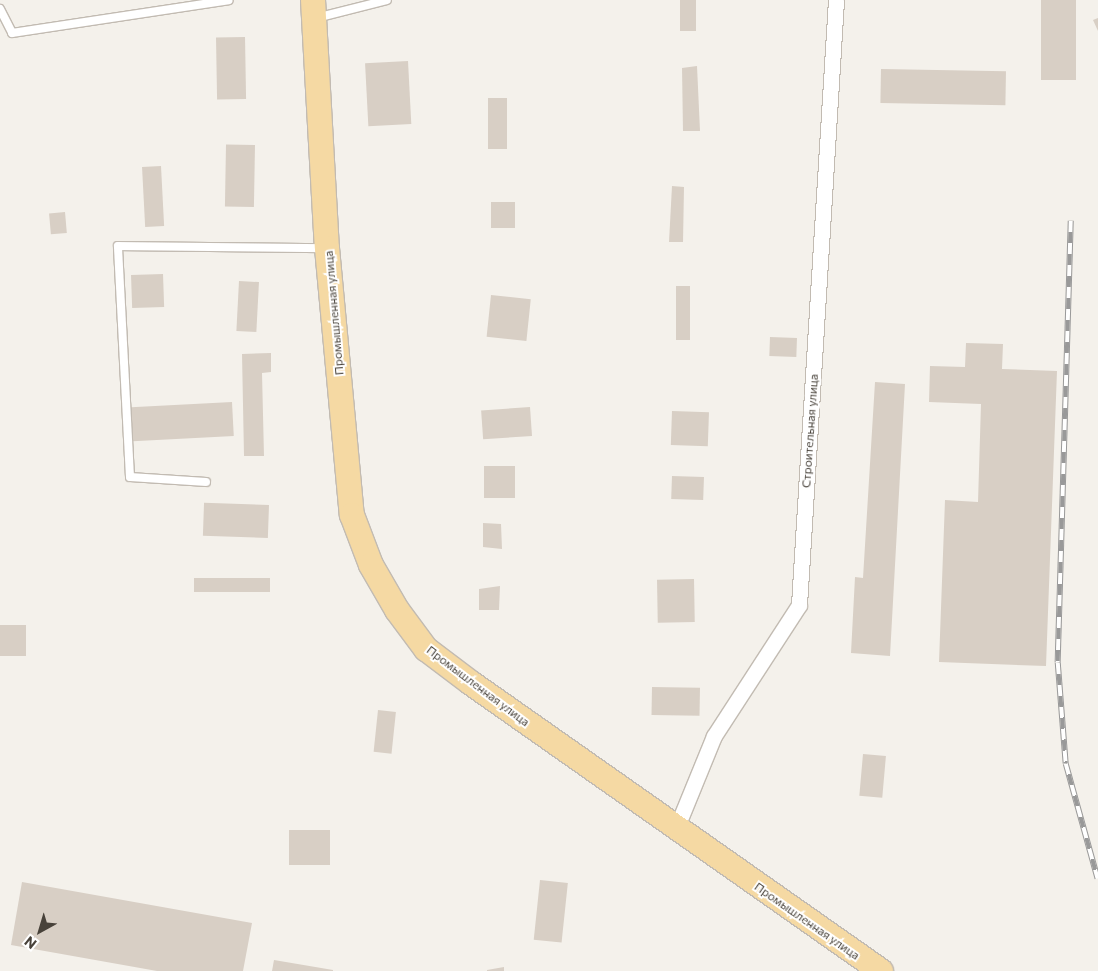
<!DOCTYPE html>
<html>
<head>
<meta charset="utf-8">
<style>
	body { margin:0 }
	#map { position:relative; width:1098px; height:971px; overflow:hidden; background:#f4f1eb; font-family:Commissioner,sans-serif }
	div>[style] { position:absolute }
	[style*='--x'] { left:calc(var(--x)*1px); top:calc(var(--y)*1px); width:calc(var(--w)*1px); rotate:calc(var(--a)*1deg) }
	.building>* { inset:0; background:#d8cfc5; transform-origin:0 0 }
	.roads { filter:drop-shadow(1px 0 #c2bbb2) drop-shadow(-1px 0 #c2bbb2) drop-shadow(0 1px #c2bbb2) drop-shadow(0 -1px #c2bbb2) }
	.service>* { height:8px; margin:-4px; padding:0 4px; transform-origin:4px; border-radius:4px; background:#fff }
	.minor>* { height:15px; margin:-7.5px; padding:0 7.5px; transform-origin:7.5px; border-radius:7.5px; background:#fff }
	.primary>* { height:24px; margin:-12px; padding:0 12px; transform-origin:12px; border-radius:12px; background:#f5d9a3 }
	.rail>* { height:5.5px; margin-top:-2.75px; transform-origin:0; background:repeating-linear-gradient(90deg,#fff 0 11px,#999 0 22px); box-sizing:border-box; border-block:1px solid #999 }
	span { translate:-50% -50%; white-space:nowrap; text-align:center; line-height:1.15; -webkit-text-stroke:4px #fff; paint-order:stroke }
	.street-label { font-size:12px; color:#48423a }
	.north { position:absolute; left:15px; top:906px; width:50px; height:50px; -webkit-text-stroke:4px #fff; paint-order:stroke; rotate:219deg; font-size:14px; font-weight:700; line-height:20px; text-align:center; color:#48423a }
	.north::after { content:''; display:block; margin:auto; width:18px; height:22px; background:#48423a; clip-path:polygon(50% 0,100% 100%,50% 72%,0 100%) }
</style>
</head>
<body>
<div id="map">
	<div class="building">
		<div style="left:680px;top:0;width:16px;height:31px"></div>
		<div style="left:1041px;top:0;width:35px;height:80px"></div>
		<div style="clip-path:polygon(1098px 18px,1098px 31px,1093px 20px)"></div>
		<div style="left:245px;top:37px;width:62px;height:29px;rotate:89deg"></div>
		<div style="left:408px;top:61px;width:63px;height:43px;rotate:87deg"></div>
		<div style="clip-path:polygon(697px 66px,700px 131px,683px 131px,682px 68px)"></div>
		<div style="left:881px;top:69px;width:125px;height:34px;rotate:1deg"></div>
		<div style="left:488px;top:98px;width:19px;height:51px"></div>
		<div style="left:255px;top:145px;width:62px;height:29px;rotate:91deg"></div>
		<div style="left:161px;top:166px;width:60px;height:19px;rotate:87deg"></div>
		<div style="clip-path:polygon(672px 186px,684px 187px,683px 242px,669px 242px)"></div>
		<div style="left:491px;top:202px;width:24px;height:26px"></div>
		<div style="left:65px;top:212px;width:21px;height:16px;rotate:85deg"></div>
		<div style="left:163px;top:274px;width:33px;height:32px;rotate:88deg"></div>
		<div style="left:239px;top:281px;width:20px;height:50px;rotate:3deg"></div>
		<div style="left:676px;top:286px;width:14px;height:54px"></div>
		<div style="left:491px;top:295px;width:40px;height:42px;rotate:6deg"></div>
		<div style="left:770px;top:337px;width:27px;height:19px;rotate:2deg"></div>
		<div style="clip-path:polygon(966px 343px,1003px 344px,1002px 369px,1057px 371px,1046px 666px,939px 662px,945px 500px,978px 502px,981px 404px,929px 402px,930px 366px,965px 367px)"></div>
		<div style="clip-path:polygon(271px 353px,271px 372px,262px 373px,264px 456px,244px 456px,242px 354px)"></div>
		<div style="clip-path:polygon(875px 382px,905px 384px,890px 656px,851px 653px,855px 577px,863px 578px)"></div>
		<div style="left:232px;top:402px;width:34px;height:101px;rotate:87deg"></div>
		<div style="left:530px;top:407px;width:29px;height:49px;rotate:86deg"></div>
		<div style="left:672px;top:411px;width:37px;height:34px;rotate:2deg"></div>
		<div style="left:515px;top:466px;width:32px;height:31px;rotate:90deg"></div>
		<div style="left:672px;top:476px;width:32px;height:23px;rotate:2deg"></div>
		<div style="left:269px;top:505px;width:33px;height:65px;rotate:92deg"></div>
		<div style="clip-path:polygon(483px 523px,501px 524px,502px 549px,483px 547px)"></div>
		<div style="left:270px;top:578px;width:14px;height:76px;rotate:90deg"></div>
		<div style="left:694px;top:579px;width:43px;height:37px;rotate:89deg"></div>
		<div style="clip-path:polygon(500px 586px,499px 610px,479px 610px,479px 589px)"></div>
		<div style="left:0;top:625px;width:26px;height:31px"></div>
		<div style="left:652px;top:687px;width:48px;height:28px;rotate:1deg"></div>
		<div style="left:378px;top:710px;width:18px;height:42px;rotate:6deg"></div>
		<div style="left:863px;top:754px;width:23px;height:42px;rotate:5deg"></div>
		<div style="left:289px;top:830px;width:41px;height:35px"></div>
		<div style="left:540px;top:880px;width:28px;height:60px;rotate:6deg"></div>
		<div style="clip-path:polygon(22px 882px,252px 923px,243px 971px,157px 971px,11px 945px)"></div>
		<div style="clip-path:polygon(274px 960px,333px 970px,333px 971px,272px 971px)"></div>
		<div style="clip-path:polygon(504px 967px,504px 971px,487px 971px,487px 970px)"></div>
	</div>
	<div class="roads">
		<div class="service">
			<div style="--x:0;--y:9;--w:27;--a:63"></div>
			<div style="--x:12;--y:33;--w:219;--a:-8.6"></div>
			<div style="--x:316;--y:18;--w:73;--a:-14.2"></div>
			<div style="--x:206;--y:482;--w:76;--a:-176.2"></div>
			<div style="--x:130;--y:477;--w:231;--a:-93"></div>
			<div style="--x:118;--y:246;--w:207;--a:0.6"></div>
		</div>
		<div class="minor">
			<div style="--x:676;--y:829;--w:100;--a:-67.8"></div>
			<div style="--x:714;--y:736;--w:156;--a:-57"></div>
			<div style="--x:799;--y:605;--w:606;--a:-86.5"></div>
		</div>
		<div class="primary">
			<div style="--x:313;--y:0;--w:248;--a:86.8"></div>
			<div style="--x:327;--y:248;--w:268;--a:84.7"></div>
			<div style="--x:352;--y:515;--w:53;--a:69.2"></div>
			<div style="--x:371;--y:565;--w:52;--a:60"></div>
			<div style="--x:397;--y:610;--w:49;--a:53.4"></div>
			<div style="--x:426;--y:649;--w:56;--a:37.1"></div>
			<div style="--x:471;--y:683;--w:501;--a:35.09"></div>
		</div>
	</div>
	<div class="rail">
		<div style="--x:1071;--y:221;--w:442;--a:91.7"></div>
		<div style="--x:1058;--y:663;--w:101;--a:85.5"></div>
		<div style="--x:1066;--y:764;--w:119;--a:74.5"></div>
	</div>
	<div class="street-label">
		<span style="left:334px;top:313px;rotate:-95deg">Промышленная улица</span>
		<span style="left:810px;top:431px;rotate:-86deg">Строительная улица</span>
		<span style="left:478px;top:686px;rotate:37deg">Промышленная улица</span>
		<span style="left:807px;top:921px;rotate:35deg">Промышленная улица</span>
	</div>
	<div class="north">N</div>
</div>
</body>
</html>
